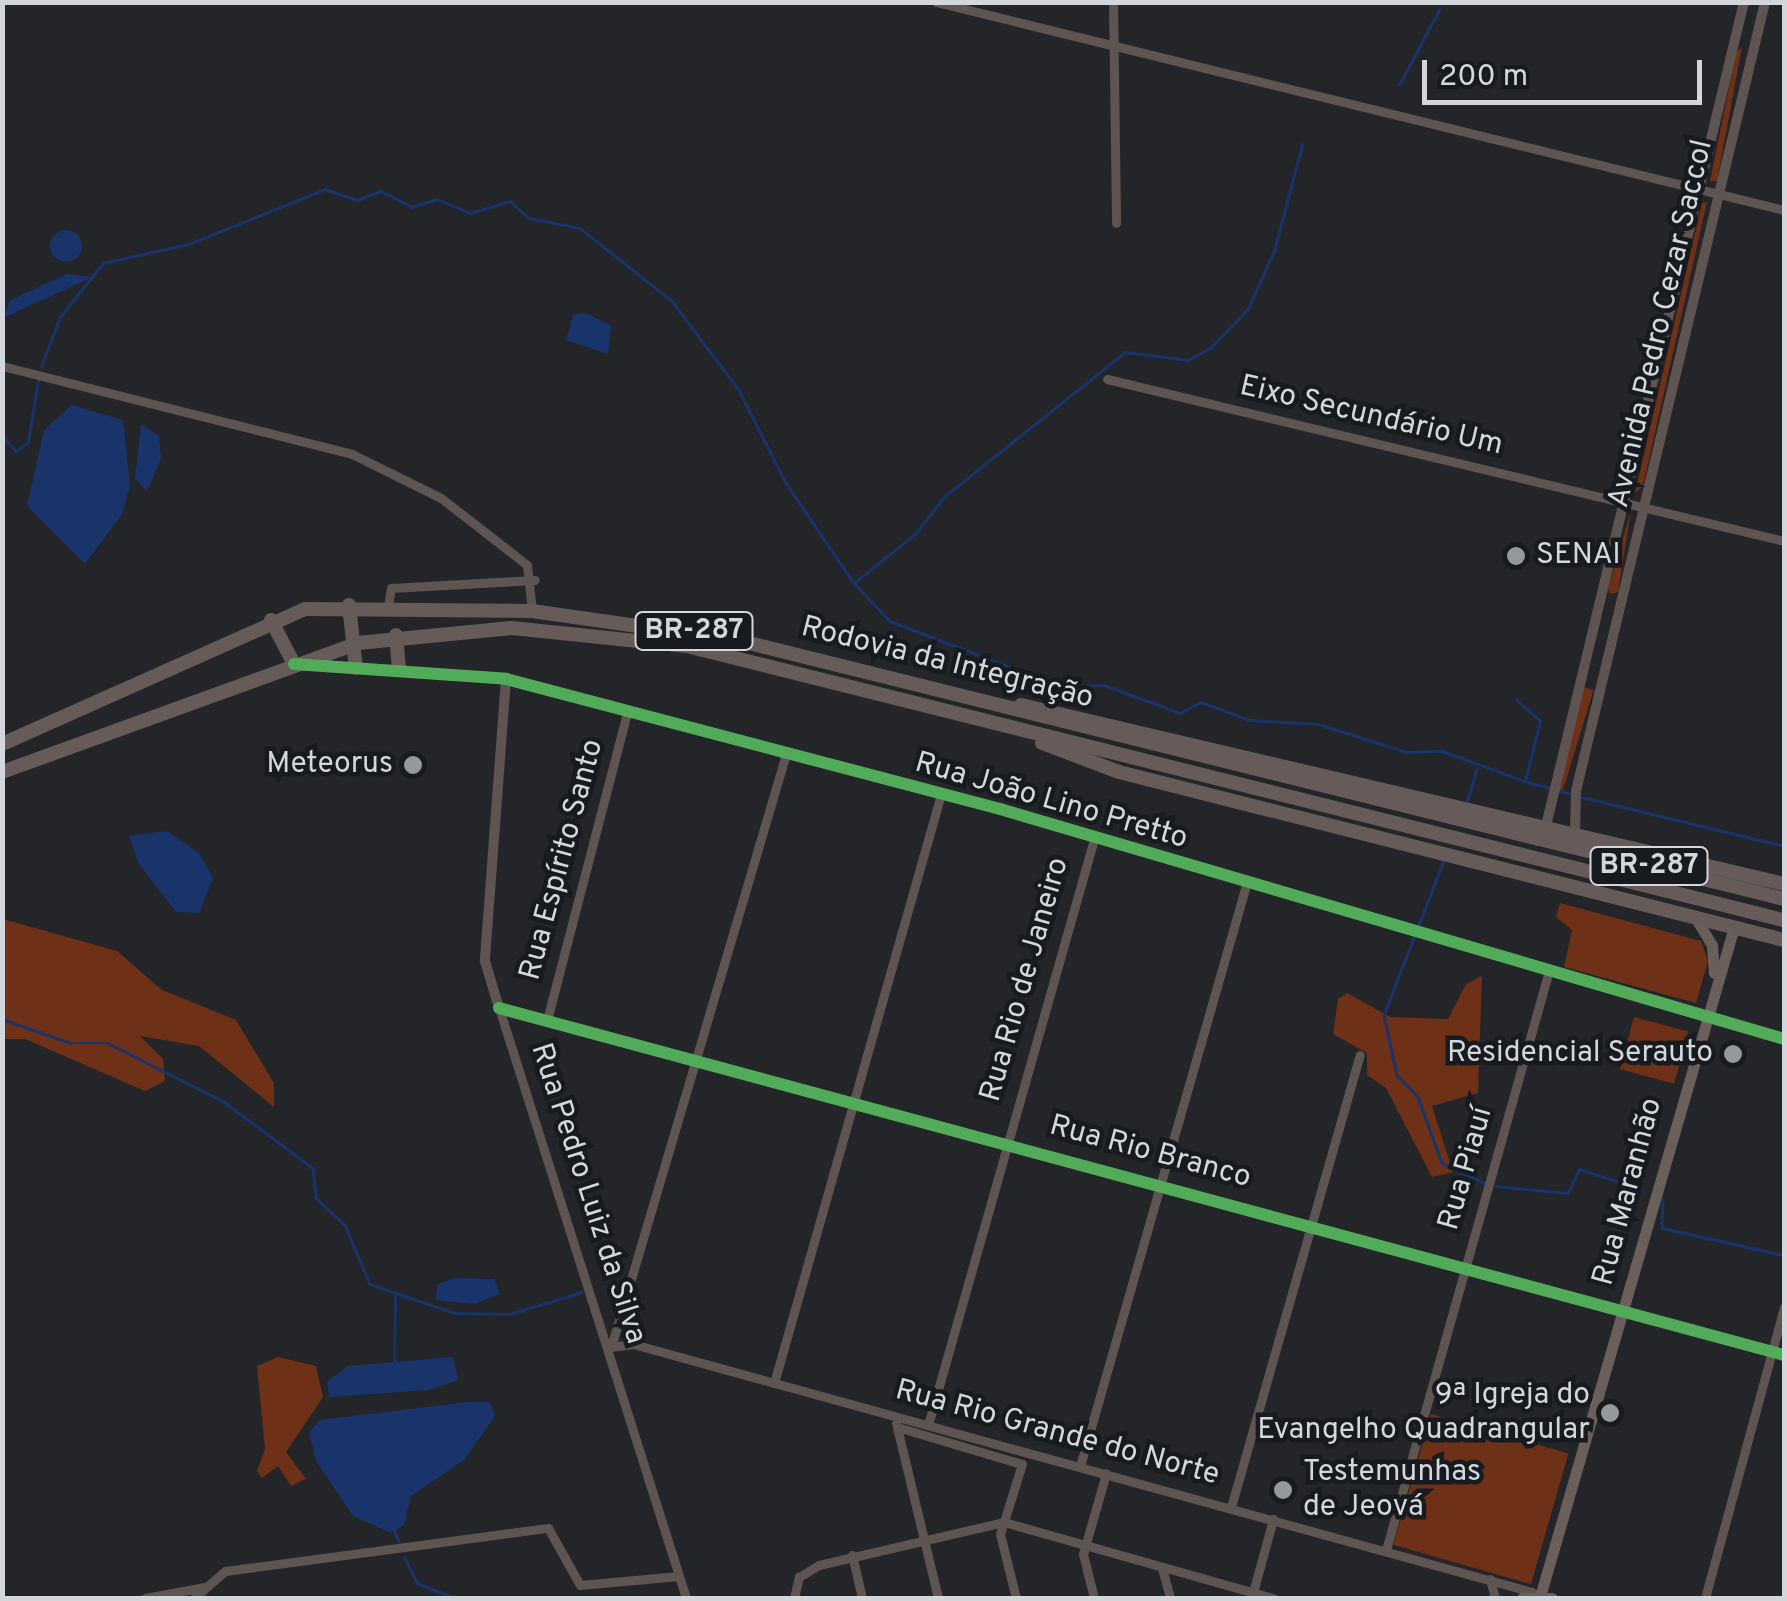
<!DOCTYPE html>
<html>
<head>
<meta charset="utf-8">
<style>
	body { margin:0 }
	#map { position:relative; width:1787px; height:1601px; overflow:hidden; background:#232528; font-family:Overpass,sans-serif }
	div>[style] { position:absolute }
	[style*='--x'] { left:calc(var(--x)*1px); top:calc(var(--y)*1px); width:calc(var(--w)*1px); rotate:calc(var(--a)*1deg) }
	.green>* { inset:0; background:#6e3016; transform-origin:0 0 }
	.water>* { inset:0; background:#19346b }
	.round { border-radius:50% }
	.stream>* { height:2.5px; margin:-1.25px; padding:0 1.25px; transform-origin:1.25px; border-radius:1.25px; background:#19346b }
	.minor>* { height:9px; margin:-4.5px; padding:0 4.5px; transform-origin:4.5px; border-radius:4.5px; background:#5e5451 }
	.tertiary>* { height:10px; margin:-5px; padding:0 5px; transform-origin:5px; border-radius:5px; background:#5e5451 }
	.secondary>* { height:11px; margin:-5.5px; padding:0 5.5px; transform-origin:5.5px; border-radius:5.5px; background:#6a5f5b }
	.trunk>* { height:14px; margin:-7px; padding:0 7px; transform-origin:7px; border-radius:7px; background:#665b58 }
	.trunk-bridge>* { height:14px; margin:-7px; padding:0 7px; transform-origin:7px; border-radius:7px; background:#665b58 }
	.cycleway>* { height:12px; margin:-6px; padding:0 6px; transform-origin:6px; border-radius:6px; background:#51ab58 }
	.dots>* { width:28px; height:28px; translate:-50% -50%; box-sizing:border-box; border:5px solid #171b20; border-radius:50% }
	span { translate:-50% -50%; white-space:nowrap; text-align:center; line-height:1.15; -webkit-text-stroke:9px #171b20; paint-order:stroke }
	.shield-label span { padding:2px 8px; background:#171b20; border:2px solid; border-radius:8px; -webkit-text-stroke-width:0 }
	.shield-label { font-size:28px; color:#d3d6da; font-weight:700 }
	.street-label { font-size:30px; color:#d3d6da }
	.poi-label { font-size:30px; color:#d3d6da }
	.left { translate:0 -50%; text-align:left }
	.right { translate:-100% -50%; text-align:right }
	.frame { position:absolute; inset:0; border:5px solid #d3d6da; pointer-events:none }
	.scale { position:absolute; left:1422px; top:60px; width:280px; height:45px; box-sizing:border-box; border:5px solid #d3d6da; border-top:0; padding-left:12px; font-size:30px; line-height:35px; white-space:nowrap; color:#d3d6da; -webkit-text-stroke:8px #171b20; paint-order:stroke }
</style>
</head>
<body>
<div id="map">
	<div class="green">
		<div style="clip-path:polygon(1742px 47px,1717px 181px,1710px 181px,1736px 53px)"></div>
		<div style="clip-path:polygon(1707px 202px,1643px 486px,1635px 493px,1702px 203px)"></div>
		<div style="clip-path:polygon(1631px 511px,1618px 592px,1611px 594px,1608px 589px)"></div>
		<div style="left:1584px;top:687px;width:10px;height:106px;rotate:17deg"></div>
		<div style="clip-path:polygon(1560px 903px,1701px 941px,1708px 961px,1696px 1003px,1564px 967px,1572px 930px,1556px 917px)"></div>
		<div style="clip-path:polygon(3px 919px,117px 951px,162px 990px,236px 1020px,274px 1083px,274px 1107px,199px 1046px,140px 1036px,163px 1059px,165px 1081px,145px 1091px,25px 1039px,3px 1039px)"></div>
		<div style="clip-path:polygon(1482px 976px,1478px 1093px,1432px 1106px,1453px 1172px,1432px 1177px,1386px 1088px,1367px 1075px,1367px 1053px,1333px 1034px,1338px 999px,1347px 993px,1390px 1017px,1448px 1019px,1466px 984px)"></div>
		<div style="left:1634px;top:1017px;width:56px;height:54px;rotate:15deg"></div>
		<div style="clip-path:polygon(278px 1357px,316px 1366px,323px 1397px,286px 1452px,306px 1479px,291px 1486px,278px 1466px,262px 1478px,257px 1471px,265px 1449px,257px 1366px)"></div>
		<div style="left:1431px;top:1414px;width:143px;height:136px;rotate:16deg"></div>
	</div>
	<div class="water">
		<div class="round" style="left:50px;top:230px;width:32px;height:32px"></div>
		<div style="clip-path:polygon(67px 274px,93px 277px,3px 318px,10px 300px)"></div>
		<div style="clip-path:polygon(586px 313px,611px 326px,608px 354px,566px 340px,573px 315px)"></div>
		<div style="clip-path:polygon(72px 405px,123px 420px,130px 485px,122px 514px,85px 564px,27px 506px,44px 430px)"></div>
		<div style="clip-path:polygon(141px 424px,159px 436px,161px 459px,147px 491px,135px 479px)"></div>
		<div style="clip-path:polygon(167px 831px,199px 853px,213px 878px,199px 913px,176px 912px,139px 864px,129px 836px)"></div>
		<div style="clip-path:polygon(454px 1278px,494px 1279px,500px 1294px,475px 1304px,436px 1300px,437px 1285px)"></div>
		<div style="clip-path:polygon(453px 1357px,458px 1380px,429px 1390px,329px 1397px,327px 1382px,348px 1366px)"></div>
		<div style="clip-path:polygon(468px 1402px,490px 1402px,495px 1416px,464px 1460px,411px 1496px,404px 1525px,391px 1533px,353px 1516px,316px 1461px,309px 1432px,320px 1420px)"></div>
	</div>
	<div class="stream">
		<div style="--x:1399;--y:85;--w:85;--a:-61.9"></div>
		<div style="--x:41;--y:367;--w:53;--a:-69.2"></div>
		<div style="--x:60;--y:317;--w:69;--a:-51.5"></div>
		<div style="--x:103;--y:263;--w:88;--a:-12.5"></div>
		<div style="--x:189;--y:244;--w:147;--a:-22"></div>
		<div style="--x:325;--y:189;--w:34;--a:19"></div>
		<div style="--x:357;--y:200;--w:26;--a:-21"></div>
		<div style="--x:381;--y:191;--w:35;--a:27"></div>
		<div style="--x:412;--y:207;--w:26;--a:-18"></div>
		<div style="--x:437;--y:199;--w:36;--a:23"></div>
		<div style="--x:470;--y:213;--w:42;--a:-16.7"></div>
		<div style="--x:510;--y:201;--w:25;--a:42"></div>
		<div style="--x:529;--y:218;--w:52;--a:11.1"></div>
		<div style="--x:580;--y:228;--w:117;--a:38.4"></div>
		<div style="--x:672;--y:301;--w:111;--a:53"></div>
		<div style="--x:739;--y:390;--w:104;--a:63.2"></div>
		<div style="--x:786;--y:483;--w:121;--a:55.8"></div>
		<div style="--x:854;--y:583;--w:52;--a:46.5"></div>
		<div style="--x:890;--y:621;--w:182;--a:20.9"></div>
		<div style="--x:1060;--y:686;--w:44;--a:-1.3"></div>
		<div style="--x:1104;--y:685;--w:81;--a:20.2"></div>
		<div style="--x:1180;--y:713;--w:24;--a:-28"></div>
		<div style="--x:1201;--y:702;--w:52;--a:20.2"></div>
		<div style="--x:1250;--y:720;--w:68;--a:3.4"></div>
		<div style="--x:1318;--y:724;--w:93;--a:17.5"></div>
		<div style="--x:1407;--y:752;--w:35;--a:-2"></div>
		<div style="--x:1442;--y:751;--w:88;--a:19.9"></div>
		<div style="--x:1525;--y:781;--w:62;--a:-76"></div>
		<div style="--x:1540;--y:721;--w:32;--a:-139"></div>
		<div style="--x:2;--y:435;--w:21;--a:49"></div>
		<div style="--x:16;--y:451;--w:15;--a:-37"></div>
		<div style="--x:28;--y:442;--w:62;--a:-80.7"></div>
		<div style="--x:854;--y:583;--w:80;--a:-38.9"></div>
		<div style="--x:916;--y:533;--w:46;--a:-52.1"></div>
		<div style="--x:944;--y:497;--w:232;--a:-38.7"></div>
		<div style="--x:1125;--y:352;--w:64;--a:7.2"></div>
		<div style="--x:1188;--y:360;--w:26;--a:-29"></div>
		<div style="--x:1211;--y:347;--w:53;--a:-45.8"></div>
		<div style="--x:1248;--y:309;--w:64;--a:-65.9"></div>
		<div style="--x:1274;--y:251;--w:110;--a:-75.2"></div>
		<div style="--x:1525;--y:781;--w:26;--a:16"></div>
		<div style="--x:1558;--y:790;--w:17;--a:17"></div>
		<div style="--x:1582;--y:797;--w:208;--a:13.6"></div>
		<div style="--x:1466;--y:804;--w:37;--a:-73"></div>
		<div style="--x:1445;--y:858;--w:168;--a:111.2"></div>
		<div style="--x:1384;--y:1015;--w:61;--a:77.8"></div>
		<div style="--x:1397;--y:1075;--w:30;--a:46"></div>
		<div style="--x:1418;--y:1097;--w:70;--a:70"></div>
		<div style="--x:1442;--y:1163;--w:47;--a:25.5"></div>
		<div style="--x:2;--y:1019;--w:73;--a:19.2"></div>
		<div style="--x:71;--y:1043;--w:37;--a:0"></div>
		<div style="--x:108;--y:1043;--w:129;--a:26.8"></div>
		<div style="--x:223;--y:1101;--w:112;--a:36.7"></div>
		<div style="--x:313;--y:1168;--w:30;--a:84"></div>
		<div style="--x:316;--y:1198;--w:40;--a:43"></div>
		<div style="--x:345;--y:1225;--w:64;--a:67"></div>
		<div style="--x:370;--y:1284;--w:89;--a:19"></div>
		<div style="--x:454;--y:1313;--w:56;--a:1"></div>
		<div style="--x:510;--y:1314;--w:75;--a:-17"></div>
		<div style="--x:1496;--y:1186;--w:72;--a:5.6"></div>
		<div style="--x:1568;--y:1193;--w:26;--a:-65"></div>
		<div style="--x:1579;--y:1169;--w:66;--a:17.6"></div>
		<div style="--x:1663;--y:1198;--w:30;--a:92"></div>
		<div style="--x:1662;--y:1228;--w:125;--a:12.5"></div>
		<div style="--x:394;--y:1362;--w:67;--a:-89.1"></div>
		<div style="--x:393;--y:1528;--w:14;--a:65"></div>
		<div style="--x:405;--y:1557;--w:29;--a:65"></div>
		<div style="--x:417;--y:1583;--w:41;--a:21.5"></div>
	</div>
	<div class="minor">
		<div style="--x:936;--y:2;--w:873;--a:13.78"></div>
		<div style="--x:1113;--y:2;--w:221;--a:89.2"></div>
		<div style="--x:2;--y:366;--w:361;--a:14.1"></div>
		<div style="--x:352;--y:454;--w:99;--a:26.3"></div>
		<div style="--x:441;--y:498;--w:109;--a:37.9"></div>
		<div style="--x:527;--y:565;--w:46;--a:83.8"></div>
		<div style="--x:1107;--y:379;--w:696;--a:13.46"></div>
		<div style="--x:388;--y:606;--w:18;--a:-81"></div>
		<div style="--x:391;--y:588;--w:144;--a:-3.2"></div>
		<div style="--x:506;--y:679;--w:511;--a:14.74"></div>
		<div style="--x:1000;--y:809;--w:817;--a:16.35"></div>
		<div style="--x:499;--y:1008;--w:619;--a:72.41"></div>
		<div style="--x:547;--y:1020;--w:318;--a:-75.4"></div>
		<div style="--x:611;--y:1347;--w:22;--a:-8"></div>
		<div style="--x:633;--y:1344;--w:933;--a:15.42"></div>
		<div style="--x:611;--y:1347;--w:618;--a:-73.56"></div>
		<div style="--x:774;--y:1383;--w:612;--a:-74.17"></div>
		<div style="--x:896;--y:1423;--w:180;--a:76.5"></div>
		<div style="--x:928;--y:1425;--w:609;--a:-74.18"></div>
		<div style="--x:897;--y:1427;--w:130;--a:16.5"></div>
		<div style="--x:1022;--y:1464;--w:73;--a:107.4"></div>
		<div style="--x:1000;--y:1534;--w:66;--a:76"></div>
		<div style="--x:1080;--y:1466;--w:604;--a:-74.05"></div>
		<div style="--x:1231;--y:1507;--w:470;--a:-74.1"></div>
		<div style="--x:1386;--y:1550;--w:598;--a:-74.29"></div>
		<div style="--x:852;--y:1555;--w:44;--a:76.9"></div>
		<div style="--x:1162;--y:1568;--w:31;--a:75"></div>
		<div style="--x:1490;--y:1579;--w:20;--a:75"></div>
		<div style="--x:1252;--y:1596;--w:80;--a:-74.7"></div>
		<div style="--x:145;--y:1598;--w:61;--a:-10.4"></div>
		<div style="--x:194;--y:1598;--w:41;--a:-41.1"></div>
		<div style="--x:225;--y:1571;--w:326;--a:-7.6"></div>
		<div style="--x:548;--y:1528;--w:65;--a:60.7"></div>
		<div style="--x:580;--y:1585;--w:99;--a:-5.2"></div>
		<div style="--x:794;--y:1598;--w:22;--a:-77"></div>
		<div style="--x:799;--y:1577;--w:23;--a:-31"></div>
		<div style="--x:819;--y:1565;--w:190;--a:-13.1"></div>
		<div style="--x:1004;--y:1522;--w:280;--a:15.8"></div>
		<div style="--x:1094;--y:1598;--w:45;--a:-104"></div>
		<div style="--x:1083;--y:1554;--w:84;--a:-74.1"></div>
		<div style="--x:1705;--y:1598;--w:302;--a:-74.8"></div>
	</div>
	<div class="tertiary">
		<div style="--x:306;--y:665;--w:200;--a:4"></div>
		<div style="--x:506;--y:679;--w:283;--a:94.3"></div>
		<div style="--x:485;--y:961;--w:49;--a:73.4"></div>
		<div style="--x:499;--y:1008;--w:1331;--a:15.11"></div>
		<div style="--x:1546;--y:826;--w:847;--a:-76.49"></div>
		<div style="--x:1575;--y:833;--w:42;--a:-88.6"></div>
		<div style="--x:1576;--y:791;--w:811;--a:-76.53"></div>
	</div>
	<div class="secondary">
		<div style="--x:1695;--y:917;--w:33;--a:59"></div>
		<div style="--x:1712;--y:945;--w:28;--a:86"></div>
		<div style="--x:1541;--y:1593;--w:693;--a:-73.84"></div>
		<div style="--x:1522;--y:1598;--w:30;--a:0"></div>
	</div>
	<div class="trunk">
		<div style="--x:349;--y:605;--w:63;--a:83.7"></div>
		<div style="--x:271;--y:620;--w:50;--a:62.4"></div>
		<div style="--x:396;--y:635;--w:34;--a:85"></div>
		<div style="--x:1021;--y:705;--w:784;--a:13.2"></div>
		<div style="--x:1042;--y:743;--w:82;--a:20.6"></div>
		<div style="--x:1119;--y:772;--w:686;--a:14.18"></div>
		<div style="--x:2;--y:744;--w:332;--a:-24"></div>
		<div style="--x:305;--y:609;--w:227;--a:0.5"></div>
		<div style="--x:532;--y:611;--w:207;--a:8.1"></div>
		<div style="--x:737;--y:640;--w:826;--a:13.94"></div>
		<div style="--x:2;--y:772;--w:379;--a:-19.9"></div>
		<div style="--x:358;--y:643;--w:155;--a:-5.6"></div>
		<div style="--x:512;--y:628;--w:176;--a:5.9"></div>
		<div style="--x:687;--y:646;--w:878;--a:14.04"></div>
		<div style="--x:1760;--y:893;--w:25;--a:14"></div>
		<div style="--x:1755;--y:913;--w:30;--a:14"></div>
	</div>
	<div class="trunk-bridge">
		<div style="--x:1539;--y:839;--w:228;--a:13.7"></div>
		<div style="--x:1539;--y:859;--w:223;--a:14"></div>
	</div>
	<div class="cycleway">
		<div style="--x:294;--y:664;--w:213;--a:4"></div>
		<div style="--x:506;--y:679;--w:511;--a:14.74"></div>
		<div style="--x:1000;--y:809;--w:817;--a:16.35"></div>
		<div style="--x:499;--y:1008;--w:1331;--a:15.11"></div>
	</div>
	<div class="dots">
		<div style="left:1516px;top:556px;background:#95989c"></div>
		<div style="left:413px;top:765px;background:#95989c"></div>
		<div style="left:1733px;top:1054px;background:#95989c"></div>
		<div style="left:1610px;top:1413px;background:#95989c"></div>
		<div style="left:1283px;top:1490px;background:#95989c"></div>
	</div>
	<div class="shield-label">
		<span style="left:694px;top:631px">BR-287</span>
		<span style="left:1649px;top:866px">BR-287</span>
	</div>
	<div class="street-label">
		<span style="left:1662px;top:324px;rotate:-77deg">Avenida Pedro Cezar Saccol</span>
		<span style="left:1371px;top:417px;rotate:13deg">Eixo Secundário Um</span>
		<span style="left:947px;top:664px;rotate:14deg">Rodovia da Integração</span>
		<span style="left:1051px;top:802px;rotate:16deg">Rua João Lino Pretto</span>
		<span style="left:563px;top:860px;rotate:-75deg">Rua Espírito Santo</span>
		<span style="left:1026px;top:980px;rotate:-74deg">Rua Rio de Janeiro</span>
		<span style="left:1150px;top:1153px;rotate:15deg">Rua Rio Branco</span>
		<span style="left:1467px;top:1169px;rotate:-74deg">Rua Piauí</span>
		<span style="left:1629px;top:1192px;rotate:-75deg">Rua Maranhão</span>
		<span style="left:587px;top:1194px;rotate:72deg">Rua Pedro Luiz da Silva</span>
		<span style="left:1057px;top:1434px;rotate:15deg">Rua Rio Grande do Norte</span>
	</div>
	<div class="poi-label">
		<span class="left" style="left:1536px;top:556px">SENAI</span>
		<span class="right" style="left:393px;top:765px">Meteorus</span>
		<span class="right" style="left:1713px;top:1054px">Residencial Serauto</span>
		<span class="right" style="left:1590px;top:1413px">9ª Igreja do<br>Evangelho Quadrangular</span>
		<span class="left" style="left:1303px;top:1490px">Testemunhas<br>de Jeová</span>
	</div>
	<div class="frame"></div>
	<div class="scale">200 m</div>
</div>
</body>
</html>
